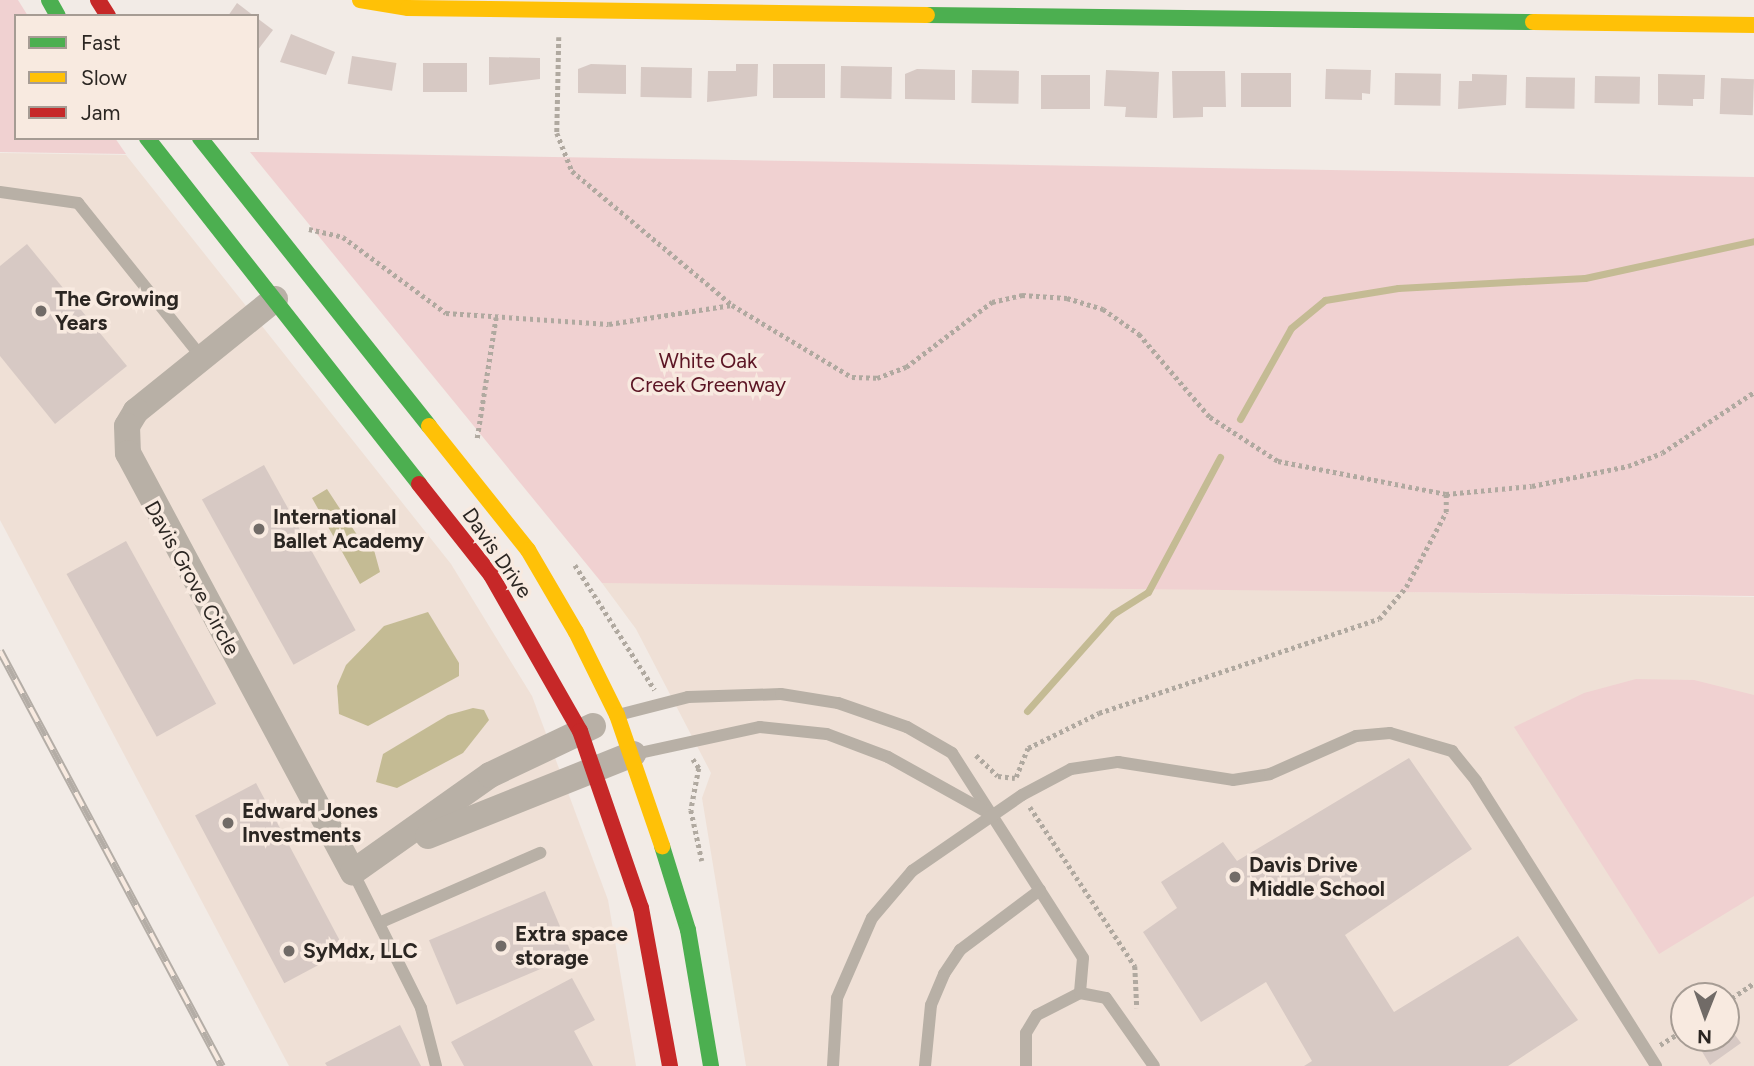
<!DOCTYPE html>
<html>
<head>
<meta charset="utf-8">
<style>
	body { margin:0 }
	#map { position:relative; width:1754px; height:1066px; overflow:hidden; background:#f2ebe6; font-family:Figtree,sans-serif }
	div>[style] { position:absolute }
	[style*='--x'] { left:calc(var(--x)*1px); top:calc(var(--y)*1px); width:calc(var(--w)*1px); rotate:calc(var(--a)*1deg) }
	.built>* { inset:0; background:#efe0d6 }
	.green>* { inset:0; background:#f0d1d1 }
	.water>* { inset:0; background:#c4bb94 }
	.stream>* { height:7px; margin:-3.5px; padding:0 3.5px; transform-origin:3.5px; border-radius:3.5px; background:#c4bb94 }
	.building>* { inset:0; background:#d7c9c4; transform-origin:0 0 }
	.path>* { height:4.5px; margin-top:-2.25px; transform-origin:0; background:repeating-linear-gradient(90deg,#b0a9a0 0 3.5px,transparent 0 7px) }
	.lane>* { height:12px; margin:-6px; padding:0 6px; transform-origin:6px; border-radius:6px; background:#b8b0a6 }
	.street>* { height:26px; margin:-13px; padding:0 13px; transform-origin:13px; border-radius:13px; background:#b8b0a6 }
	.fast>* { height:16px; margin:-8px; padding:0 8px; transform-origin:8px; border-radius:8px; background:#4caf50 }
	.slow>* { height:16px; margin:-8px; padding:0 8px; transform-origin:8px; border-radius:8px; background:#ffc107 }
	.jam>* { height:16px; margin:-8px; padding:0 8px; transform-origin:8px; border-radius:8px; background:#c62828 }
	.rail>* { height:8px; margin-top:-4px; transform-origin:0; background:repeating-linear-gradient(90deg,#f8eae0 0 16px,#b4ada6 0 32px); box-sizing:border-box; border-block:2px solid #b4ada6 }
	.dots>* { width:19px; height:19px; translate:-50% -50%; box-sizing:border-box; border:4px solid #f8eae0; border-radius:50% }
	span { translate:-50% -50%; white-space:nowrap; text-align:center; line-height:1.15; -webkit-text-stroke:7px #f8eae0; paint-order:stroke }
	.poi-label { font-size:21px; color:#2b2622; font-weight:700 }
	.left { translate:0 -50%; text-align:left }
	.park-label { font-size:21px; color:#5c1524 }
	.street-label { font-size:21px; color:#2b2622 }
	.legend { position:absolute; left:14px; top:14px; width:245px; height:126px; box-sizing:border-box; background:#f8eae0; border:2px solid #a69c94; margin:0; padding:9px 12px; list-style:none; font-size:21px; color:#2b2622 }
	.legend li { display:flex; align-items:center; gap:14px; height:35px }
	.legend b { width:35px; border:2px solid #a69c94 }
	.north { position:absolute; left:1670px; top:982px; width:70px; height:70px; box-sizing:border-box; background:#f8eae0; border:2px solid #a69c94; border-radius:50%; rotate:181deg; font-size:19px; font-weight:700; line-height:28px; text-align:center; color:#2b2622 }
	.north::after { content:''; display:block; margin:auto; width:24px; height:32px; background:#716b67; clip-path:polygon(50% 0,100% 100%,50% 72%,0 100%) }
</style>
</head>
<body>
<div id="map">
	<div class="built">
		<div style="clip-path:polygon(0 153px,126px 155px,451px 564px,532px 696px,608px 900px,636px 1066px,289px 1066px,0 520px)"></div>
		<div style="clip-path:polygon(evenodd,664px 581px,1754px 597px,1754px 1066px,746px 1066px,702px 798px,711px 773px,636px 629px,602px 583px,664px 581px,1684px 996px,1726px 996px,1726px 1038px,1684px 1038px,1684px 996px)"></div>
	</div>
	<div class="green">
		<div style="clip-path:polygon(0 0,18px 0,28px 16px,16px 16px,16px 138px,115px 138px,126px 154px,0 152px)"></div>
		<div style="clip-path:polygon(250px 152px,1754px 177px,1754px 596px,602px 583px)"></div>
		<div style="clip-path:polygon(1636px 679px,1694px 680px,1754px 695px,1754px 896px,1659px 954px,1514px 727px,1584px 693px)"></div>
	</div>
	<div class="water">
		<div style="clip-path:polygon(327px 489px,363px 544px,374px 550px,380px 572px,360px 584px,312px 498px)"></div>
		<div style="clip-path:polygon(428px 612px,459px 663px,459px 676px,368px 726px,339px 714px,337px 686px,346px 665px,384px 626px)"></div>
		<div style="clip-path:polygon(473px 708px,484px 710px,489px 720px,463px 753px,397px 788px,376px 782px,383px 754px,448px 715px)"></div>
	</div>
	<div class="stream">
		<div style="--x:1240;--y:419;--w:104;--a:-60.7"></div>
		<div style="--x:1291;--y:328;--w:44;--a:-39.5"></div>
		<div style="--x:1325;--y:300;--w:74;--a:-9.3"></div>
		<div style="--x:1398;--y:288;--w:187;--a:-3.1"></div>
		<div style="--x:1585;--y:278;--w:173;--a:-12.3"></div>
		<div style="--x:1027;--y:711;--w:130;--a:-48.4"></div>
		<div style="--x:1113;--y:614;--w:41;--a:-32.2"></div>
		<div style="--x:1148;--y:592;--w:153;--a:-61.9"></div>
	</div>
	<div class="building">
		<div style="clip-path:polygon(237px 3px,254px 16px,228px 16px)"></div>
		<div style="clip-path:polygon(257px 18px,273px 30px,257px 51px)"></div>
		<div style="clip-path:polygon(291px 34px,335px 52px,326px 75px,280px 62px)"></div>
		<div style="left:352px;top:56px;width:45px;height:28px;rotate:9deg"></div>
		<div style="clip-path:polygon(489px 57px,540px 58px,540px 79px,489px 85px)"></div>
		<div style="left:423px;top:63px;width:44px;height:29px"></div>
		<div style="clip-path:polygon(591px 64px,626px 65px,626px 94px,578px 93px,578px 69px)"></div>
		<div style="clip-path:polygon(736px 64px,758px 64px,757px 96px,707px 102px,708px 71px,736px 71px)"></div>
		<div style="left:773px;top:64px;width:52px;height:34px"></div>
		<div style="left:841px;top:66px;width:51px;height:32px;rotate:1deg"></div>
		<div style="left:641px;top:67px;width:51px;height:30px;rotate:1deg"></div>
		<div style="clip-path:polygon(917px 69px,955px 70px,955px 100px,905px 99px,905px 74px)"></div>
		<div style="clip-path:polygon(1326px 69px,1371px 70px,1370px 94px,1362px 93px,1362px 100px,1325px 99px)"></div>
		<div style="left:972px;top:70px;width:47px;height:33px;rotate:1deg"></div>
		<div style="clip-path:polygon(1106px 70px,1159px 72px,1157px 118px,1125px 117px,1126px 107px,1104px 106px)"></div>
		<div style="clip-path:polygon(1172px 71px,1225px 71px,1226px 107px,1203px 107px,1203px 117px,1173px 118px)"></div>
		<div style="left:1241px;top:73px;width:50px;height:34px"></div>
		<div style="left:1395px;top:73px;width:46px;height:32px;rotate:1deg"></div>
		<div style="clip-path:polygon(1472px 74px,1507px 75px,1506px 105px,1458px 109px,1459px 81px,1472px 81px)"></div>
		<div style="clip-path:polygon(1658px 74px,1705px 75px,1704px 99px,1693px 99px,1693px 106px,1658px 105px)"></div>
		<div style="left:1041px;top:75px;width:49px;height:34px"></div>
		<div style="left:1595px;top:76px;width:45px;height:27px;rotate:1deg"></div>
		<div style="left:1526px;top:77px;width:49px;height:31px;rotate:1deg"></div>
		<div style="left:1721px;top:78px;width:33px;height:36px;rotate:2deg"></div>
		<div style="clip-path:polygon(27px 244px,127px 366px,55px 424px,0 356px,0 266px)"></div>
		<div style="left:264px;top:465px;width:189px;height:71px;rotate:61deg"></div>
		<div style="left:126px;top:541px;width:186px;height:68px;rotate:61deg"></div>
		<div style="clip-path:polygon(1409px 758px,1472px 849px,1345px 935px,1394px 1012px,1518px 936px,1578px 1020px,1508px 1066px,1304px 1066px,1312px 1061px,1266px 982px,1201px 1022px,1143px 932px,1177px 908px,1161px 882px,1223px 842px,1237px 861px)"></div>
		<div style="left:256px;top:783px;width:190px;height:69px;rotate:62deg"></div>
		<div style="left:545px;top:891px;width:70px;height:126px;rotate:67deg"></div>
		<div style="clip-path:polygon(572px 978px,595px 1020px,574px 1031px,593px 1066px,464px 1066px,451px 1042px)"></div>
		<div style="clip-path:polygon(1726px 1023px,1741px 1043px,1710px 1065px,1694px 1038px,1726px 1038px)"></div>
		<div style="clip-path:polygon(400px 1025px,421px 1066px,327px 1066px,325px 1063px)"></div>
	</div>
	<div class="path">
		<div style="--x:559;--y:37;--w:96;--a:91.2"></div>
		<div style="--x:557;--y:133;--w:41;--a:68.5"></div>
		<div style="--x:572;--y:171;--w:207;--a:39.9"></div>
		<div style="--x:309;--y:229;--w:35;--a:13"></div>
		<div style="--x:343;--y:237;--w:128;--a:36.4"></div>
		<div style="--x:446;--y:313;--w:163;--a:3.9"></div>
		<div style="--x:609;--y:324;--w:124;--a:-8.8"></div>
		<div style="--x:732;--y:305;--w:140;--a:31"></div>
		<div style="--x:852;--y:377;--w:25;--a:2"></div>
		<div style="--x:877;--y:378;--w:31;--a:-21"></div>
		<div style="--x:906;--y:367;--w:108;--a:-37.1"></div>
		<div style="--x:992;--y:302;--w:31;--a:-13"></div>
		<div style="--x:1022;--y:295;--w:45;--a:3.8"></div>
		<div style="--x:1067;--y:298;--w:38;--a:17"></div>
		<div style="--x:1103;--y:309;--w:44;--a:34.8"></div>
		<div style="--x:1139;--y:334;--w:109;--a:49.5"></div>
		<div style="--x:1210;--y:417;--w:81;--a:32.9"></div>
		<div style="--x:1278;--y:461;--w:171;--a:11.1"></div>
		<div style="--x:1446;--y:494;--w:86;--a:-5.3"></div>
		<div style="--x:1532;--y:486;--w:98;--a:-11.8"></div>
		<div style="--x:1628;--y:466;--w:36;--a:-21"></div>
		<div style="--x:1662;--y:453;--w:110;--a:-33.5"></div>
		<div style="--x:477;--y:438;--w:122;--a:-81.1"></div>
		<div style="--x:575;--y:565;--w:148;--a:57.4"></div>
		<div style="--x:976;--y:755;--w:30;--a:44"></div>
		<div style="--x:998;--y:776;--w:17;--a:7"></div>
		<div style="--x:693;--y:759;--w:11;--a:56"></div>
		<div style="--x:699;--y:768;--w:43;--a:100.8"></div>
		<div style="--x:691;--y:810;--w:52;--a:77.8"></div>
		<div style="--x:1016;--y:777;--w:31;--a:-68"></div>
		<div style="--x:1028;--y:748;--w:79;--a:-26.2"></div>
		<div style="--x:1099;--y:713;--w:295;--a:-18.6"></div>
		<div style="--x:1379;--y:619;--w:42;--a:-49.8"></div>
		<div style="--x:1406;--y:587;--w:85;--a:-61.9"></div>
		<div style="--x:1446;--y:512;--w:18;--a:-90"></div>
		<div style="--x:1030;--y:807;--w:191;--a:56.6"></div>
		<div style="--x:1135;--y:966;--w:42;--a:87.3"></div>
		<div style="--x:1726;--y:1002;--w:34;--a:-34"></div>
		<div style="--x:1660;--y:1045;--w:28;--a:-32"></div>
	</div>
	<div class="lane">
		<div style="--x:0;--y:192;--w:79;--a:8"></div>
		<div style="--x:78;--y:203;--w:198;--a:51.3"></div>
		<div style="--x:622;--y:714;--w:68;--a:-14.4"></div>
		<div style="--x:688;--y:697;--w:93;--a:-1.8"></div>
		<div style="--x:781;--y:694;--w:58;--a:9"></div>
		<div style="--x:838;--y:703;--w:73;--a:19.2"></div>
		<div style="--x:907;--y:727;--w:52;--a:30"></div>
		<div style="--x:952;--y:753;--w:243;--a:57.4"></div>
		<div style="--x:1083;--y:958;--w:35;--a:95"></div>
		<div style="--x:635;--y:754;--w:128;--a:-12.2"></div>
		<div style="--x:760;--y:727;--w:67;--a:6"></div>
		<div style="--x:827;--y:734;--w:65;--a:20.7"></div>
		<div style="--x:888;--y:757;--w:113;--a:29.1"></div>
		<div style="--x:353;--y:872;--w:152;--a:63.4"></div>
		<div style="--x:421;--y:1008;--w:60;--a:75.5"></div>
		<div style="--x:379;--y:923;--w:176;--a:-23.5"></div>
		<div style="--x:833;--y:1066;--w:68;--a:-86.6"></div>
		<div style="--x:837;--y:998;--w:87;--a:-66.4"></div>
		<div style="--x:872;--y:918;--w:62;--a:-49.6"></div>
		<div style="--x:912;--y:871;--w:134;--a:-34.6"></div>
		<div style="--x:1022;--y:795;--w:55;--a:-28"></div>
		<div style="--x:1071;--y:769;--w:48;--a:-8.5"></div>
		<div style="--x:1118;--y:762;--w:116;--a:8.9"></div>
		<div style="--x:1233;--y:780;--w:37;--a:-9"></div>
		<div style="--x:1270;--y:774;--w:94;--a:-23.8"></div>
		<div style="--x:1356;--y:736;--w:34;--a:-5"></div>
		<div style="--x:1390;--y:733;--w:65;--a:16.2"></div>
		<div style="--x:1452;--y:751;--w:38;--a:51"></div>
		<div style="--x:1476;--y:781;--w:337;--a:57.7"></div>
		<div style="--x:925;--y:1066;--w:61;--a:-84.4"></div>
		<div style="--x:931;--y:1005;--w:34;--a:-67"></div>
		<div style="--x:944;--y:974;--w:29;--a:-56"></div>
		<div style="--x:960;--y:950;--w:100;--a:-36.9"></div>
		<div style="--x:1026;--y:1066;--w:33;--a:-90"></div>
		<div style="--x:1026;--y:1033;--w:21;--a:-59"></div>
		<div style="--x:1037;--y:1015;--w:48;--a:-27.1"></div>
		<div style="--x:1080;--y:993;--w:26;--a:11"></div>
		<div style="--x:1106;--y:998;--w:83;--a:54.8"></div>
	</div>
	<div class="street">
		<div style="--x:275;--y:299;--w:179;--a:141.1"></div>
		<div style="--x:136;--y:411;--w:17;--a:121"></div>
		<div style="--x:127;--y:426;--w:27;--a:88"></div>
		<div style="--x:128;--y:453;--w:476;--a:61.8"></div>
		<div style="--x:353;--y:872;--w:168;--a:-35.3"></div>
		<div style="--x:490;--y:775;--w:114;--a:-25.4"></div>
		<div style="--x:428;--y:836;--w:221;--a:-21.8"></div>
	</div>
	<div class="fast">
		<div style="--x:49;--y:0;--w:18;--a:61"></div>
		<div style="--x:927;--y:15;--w:606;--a:0.66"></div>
		<div style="--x:147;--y:138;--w:440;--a:51.8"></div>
		<div style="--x:200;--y:138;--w:368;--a:51.5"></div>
		<div style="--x:662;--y:846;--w:88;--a:72.8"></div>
		<div style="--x:688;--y:930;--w:138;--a:80.4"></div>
	</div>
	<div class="slow">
		<div style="--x:360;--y:0;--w:49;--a:9.5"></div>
		<div style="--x:408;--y:8;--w:519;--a:0.77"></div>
		<div style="--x:1533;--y:22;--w:221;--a:0.8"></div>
		<div style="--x:429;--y:426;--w:159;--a:51.4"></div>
		<div style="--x:528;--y:550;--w:95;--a:59.7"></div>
		<div style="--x:576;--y:632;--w:93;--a:63.7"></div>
		<div style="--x:617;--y:715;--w:139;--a:71"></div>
	</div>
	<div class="jam">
		<div style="--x:98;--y:0;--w:19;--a:58"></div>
		<div style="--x:419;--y:484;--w:116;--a:51.6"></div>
		<div style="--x:491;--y:575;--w:180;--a:60.3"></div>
		<div style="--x:580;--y:731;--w:187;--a:71"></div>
		<div style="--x:641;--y:908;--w:161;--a:79.6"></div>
	</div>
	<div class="rail">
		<div style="--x:0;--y:651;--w:471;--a:61.9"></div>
	</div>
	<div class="dots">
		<div style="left:41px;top:311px;background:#716b67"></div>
		<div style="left:259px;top:529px;background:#716b67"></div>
		<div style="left:228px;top:823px;background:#716b67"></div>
		<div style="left:1235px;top:877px;background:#716b67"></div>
		<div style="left:501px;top:946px;background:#716b67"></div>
		<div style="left:289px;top:951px;background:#716b67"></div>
	</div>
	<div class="poi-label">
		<span class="left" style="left:55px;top:311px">The Growing<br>Years</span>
		<span class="left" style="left:273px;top:529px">International<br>Ballet Academy</span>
		<span class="left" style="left:242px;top:823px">Edward Jones<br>Investments</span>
		<span class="left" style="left:1249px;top:877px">Davis Drive<br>Middle School</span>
		<span class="left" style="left:515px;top:946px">Extra space<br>storage</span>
		<span class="left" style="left:303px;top:951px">SyMdx, LLC</span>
	</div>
	<div class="park-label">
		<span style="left:708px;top:373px">White Oak<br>Creek Greenway</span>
	</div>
	<div class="street-label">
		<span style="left:497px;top:553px;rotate:55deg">Davis Drive</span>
		<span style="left:192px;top:578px;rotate:61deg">Davis Grove Circle</span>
	</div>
	<ul class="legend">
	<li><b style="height:9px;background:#4caf50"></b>Fast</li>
	<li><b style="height:9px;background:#ffc107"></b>Slow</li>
	<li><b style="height:9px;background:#c62828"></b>Jam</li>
	</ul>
	<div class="north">N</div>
</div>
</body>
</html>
